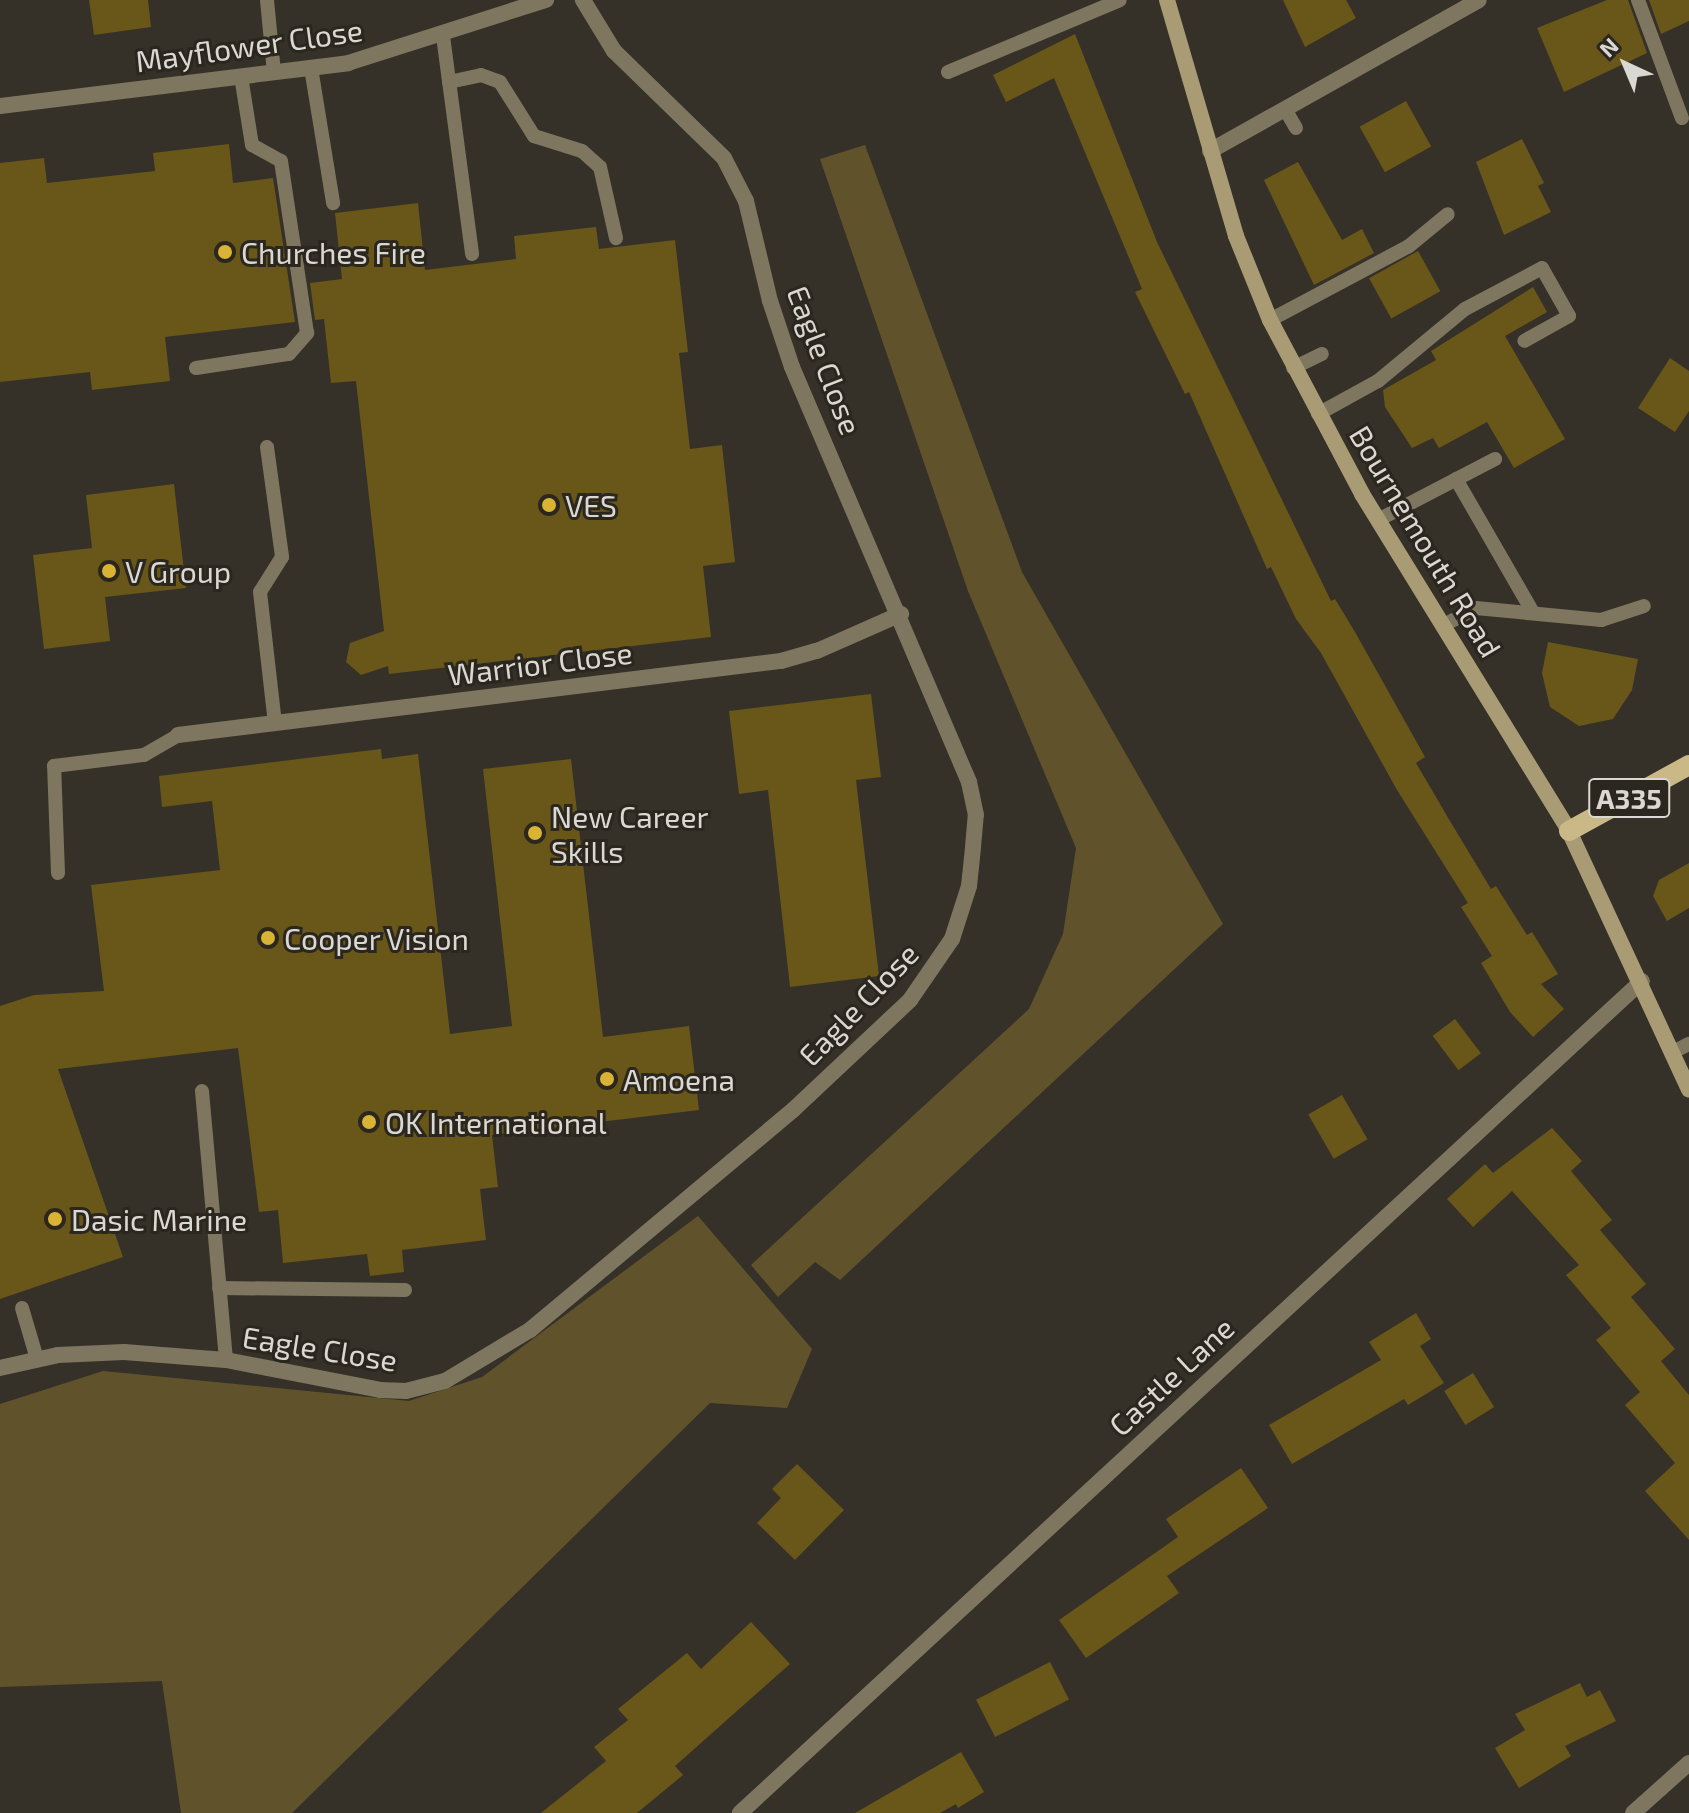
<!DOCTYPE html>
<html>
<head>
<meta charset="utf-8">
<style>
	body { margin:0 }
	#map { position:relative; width:1689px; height:1813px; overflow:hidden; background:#353128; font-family:"Exo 2",sans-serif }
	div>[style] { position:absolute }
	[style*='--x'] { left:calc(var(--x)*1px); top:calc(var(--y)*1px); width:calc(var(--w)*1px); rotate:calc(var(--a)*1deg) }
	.green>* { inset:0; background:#60532b }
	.building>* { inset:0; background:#695619; transform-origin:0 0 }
	.lane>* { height:14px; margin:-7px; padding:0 7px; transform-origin:7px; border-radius:7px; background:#7e765e }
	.street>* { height:16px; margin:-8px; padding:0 8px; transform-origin:8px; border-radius:8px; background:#7e765e }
	.secondary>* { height:16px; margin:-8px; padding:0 8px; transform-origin:8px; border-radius:8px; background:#a99c75 }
	.primary>* { height:20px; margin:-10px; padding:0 10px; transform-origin:10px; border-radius:10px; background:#cab987 }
	.dots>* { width:22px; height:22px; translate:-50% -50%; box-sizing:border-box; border:4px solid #2b271e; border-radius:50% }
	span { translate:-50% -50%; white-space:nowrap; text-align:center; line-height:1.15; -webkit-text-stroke:6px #2b271e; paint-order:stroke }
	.shield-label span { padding:2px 6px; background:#2b271e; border:2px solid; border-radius:6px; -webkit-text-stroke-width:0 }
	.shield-label { font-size:28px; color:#dad8d2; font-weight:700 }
	.street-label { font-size:30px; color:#dad8d2 }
	.poi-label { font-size:30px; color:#dad8d2 }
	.left { translate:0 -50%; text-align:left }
	.north { position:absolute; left:1585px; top:24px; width:80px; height:80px; -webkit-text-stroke:6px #2b271e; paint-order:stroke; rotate:316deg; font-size:22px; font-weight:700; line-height:32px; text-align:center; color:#dad8d2 }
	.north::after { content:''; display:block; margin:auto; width:28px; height:36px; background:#dad8d2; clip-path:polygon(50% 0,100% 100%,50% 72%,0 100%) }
</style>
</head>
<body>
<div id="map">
	<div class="green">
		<div style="clip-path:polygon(865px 145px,1022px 572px,1223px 924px,840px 1280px,815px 1262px,778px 1297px,751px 1265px,1029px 1009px,1063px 934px,1076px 848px,968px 591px,820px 159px)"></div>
		<div style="clip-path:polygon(698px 1216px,812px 1349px,787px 1408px,710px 1403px,292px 1813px,181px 1813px,162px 1681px,0 1687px,0 1404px,103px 1371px,409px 1401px,482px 1377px)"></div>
	</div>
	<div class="building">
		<div style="clip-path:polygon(89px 0,148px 0,151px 27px,94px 35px)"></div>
		<div style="clip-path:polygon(1283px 0,1346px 0,1356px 18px,1305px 47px)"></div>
		<div style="clip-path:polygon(1607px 0,1628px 0,1647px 53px,1564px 92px,1537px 28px)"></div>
		<div style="clip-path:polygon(1649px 0,1689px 0,1689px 21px,1661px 34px)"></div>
		<div style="clip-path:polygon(1075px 34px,1157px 242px,1331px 601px,1335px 599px,1355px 632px,1425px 757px,1416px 763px,1450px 821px,1491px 889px,1496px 886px,1527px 935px,1532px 932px,1558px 974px,1541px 984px,1564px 1009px,1533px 1037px,1510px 1012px,1481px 963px,1492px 956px,1461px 907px,1468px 903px,1397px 790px,1321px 653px,1296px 619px,1271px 567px,1267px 569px,1189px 392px,1185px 394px,1135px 292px,1142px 289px,1054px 78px,1006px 102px,993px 75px)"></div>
		<div style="left:1406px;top:101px;width:52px;height:53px;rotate:61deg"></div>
		<div style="clip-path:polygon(1522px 139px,1544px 183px,1538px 186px,1551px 212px,1504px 235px,1476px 162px)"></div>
		<div style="clip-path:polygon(229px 144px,233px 183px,273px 178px,295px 322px,165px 337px,170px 381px,92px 390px,90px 372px,0 382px,0 163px,44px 158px,47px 183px,155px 171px,153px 153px)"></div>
		<div style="clip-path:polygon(1298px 162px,1342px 240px,1362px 229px,1374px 253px,1314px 285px,1264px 180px)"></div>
		<div style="clip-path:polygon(418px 203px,425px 270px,516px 259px,514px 236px,596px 227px,599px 249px,675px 240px,688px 352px,679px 353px,690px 449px,722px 445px,735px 562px,703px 566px,711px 637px,389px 674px,388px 666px,361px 675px,346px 662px,350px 643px,384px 631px,356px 381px,331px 383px,324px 319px,315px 320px,310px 283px,342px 279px,335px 213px)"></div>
		<div style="left:1418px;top:251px;width:46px;height:56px;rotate:61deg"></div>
		<div style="clip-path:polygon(1533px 287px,1547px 312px,1505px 336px,1565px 439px,1514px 468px,1487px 422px,1439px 448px,1433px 438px,1412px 448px,1385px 407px,1383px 390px,1436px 360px,1431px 351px)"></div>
		<div style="clip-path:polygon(1670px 358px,1689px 371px,1689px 411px,1675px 432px,1638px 408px)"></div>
		<div style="clip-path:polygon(174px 484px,186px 588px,105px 597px,110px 641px,44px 649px,33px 555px,92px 548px,86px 495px)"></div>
		<div style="clip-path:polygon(1548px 642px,1638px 659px,1632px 690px,1613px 719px,1579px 726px,1550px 707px,1542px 673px)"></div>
		<div style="clip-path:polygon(871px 694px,881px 777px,856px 780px,879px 976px,790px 987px,768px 790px,739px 794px,729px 711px)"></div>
		<div style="clip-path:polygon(381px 749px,382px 759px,418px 754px,450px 1034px,512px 1026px,483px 769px,571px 759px,603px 1037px,689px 1026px,699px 1110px,492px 1135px,498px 1187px,480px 1189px,486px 1240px,402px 1250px,404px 1272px,370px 1276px,367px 1254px,283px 1263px,278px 1210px,259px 1212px,238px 1048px,58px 1069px,123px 1257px,0 1299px,0 1006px,34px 995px,104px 991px,91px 885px,220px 870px,212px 801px,162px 807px,159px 776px)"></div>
		<div style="clip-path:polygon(1689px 863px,1689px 908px,1667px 921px,1653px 896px,1659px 880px)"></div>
		<div style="left:1455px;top:1019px;width:43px;height:28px;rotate:53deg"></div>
		<div style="left:1342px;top:1095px;width:51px;height:39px;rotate:60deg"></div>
		<div style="clip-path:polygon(1552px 1128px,1582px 1161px,1571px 1171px,1612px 1220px,1600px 1230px,1646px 1284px,1631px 1297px,1675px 1349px,1661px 1361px,1689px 1395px,1689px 1540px,1645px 1491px,1675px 1463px,1625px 1405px,1640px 1392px,1596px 1340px,1611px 1328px,1566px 1275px,1579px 1265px,1512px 1191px,1473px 1227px,1447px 1199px,1485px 1164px,1493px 1173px)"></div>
		<div style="clip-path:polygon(1416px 1313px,1431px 1339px,1420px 1346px,1444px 1383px,1408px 1405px,1404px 1399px,1292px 1464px,1269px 1425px,1381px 1360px,1369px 1342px)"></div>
		<div style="left:1473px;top:1373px;width:40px;height:34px;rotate:58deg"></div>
		<div style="clip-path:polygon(797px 1464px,844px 1510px,795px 1560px,757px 1523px,781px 1498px,772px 1489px)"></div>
		<div style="clip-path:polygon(1241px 1468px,1268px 1508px,1167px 1576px,1179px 1593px,1086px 1658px,1059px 1620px,1178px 1537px,1166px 1519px)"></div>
		<div style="clip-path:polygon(751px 1622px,790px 1664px,675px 1766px,683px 1775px,637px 1813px,541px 1813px,606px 1761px,594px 1747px,628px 1720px,618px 1709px,687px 1653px,701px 1669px)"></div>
		<div style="left:1050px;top:1662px;width:42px;height:83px;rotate:63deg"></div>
		<div style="clip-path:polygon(1580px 1683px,1587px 1697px,1600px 1690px,1616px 1721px,1565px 1746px,1571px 1756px,1519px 1788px,1495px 1748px,1525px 1730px,1515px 1714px)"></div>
		<div style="clip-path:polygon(961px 1752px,984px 1792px,958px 1808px,956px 1804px,940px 1813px,855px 1813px)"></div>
	</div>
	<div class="lane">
		<div style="--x:267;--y:0;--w:73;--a:84.5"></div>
		<div style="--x:1638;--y:0;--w:126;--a:69.6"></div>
		<div style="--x:443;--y:36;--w:220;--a:82.4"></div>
		<div style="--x:311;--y:68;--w:137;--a:80.7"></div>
		<div style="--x:948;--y:72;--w:186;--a:-22.7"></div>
		<div style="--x:449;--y:82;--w:33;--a:-12"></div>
		<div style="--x:481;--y:75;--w:20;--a:20"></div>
		<div style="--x:500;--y:82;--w:64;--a:57.8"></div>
		<div style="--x:534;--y:136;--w:50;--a:17.4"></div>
		<div style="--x:582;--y:151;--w:24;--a:42"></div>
		<div style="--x:600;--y:167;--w:73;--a:77.3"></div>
		<div style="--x:1285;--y:109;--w:22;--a:60"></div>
		<div style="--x:1270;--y:320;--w:157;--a:-28"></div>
		<div style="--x:1409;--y:246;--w:50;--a:-39.4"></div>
		<div style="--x:196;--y:368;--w:94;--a:-8.6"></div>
		<div style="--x:289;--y:354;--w:28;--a:-49"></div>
		<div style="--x:307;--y:333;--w:174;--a:-98.6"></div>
		<div style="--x:281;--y:161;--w:33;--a:-151"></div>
		<div style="--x:252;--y:145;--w:70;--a:-99.1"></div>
		<div style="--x:1293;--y:368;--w:32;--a:-26"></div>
		<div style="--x:1318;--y:414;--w:68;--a:-28.8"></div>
		<div style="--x:1378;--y:381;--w:113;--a:-39.6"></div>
		<div style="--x:1465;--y:309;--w:87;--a:-28"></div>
		<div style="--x:1542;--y:268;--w:55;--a:60.6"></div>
		<div style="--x:1569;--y:316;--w:51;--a:150.9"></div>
		<div style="--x:267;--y:447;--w:111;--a:82.2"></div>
		<div style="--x:282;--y:557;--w:41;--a:122.2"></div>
		<div style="--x:260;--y:592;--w:132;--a:83.5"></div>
		<div style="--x:1456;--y:479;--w:150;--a:60"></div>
		<div style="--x:1378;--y:520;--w:132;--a:-27.5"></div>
		<div style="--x:1444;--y:625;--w:36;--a:-28"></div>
		<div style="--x:1476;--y:608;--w:126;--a:5.5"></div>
		<div style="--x:1601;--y:620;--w:45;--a:-18"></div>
		<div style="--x:58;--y:873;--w:107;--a:-92.1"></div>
		<div style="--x:54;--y:766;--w:91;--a:-7"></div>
		<div style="--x:144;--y:755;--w:39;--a:-30"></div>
		<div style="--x:1673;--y:1052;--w:18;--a:-27"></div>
		<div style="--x:202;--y:1091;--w:270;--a:84.9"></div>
		<div style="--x:219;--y:1288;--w:186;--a:0.6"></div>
		<div style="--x:22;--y:1308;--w:53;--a:73.6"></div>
	</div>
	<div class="street">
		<div style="--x:0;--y:106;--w:351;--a:-7"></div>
		<div style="--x:348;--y:63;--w:208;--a:-17.7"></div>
		<div style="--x:1210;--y:151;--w:308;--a:-29.3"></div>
		<div style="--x:178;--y:735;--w:608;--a:-7"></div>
		<div style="--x:781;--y:661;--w:37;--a:-16"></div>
		<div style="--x:817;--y:651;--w:92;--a:-23.8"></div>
		<div style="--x:0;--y:1368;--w:59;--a:-12.6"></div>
		<div style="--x:58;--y:1355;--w:66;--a:-2.6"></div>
		<div style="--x:124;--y:1352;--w:102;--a:4.5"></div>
		<div style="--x:226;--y:1360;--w:157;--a:11"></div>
		<div style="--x:380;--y:1390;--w:26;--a:2"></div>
		<div style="--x:406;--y:1391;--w:40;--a:-14.4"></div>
		<div style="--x:445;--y:1381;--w:99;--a:-31"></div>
		<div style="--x:530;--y:1330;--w:343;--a:-39.9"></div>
		<div style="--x:793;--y:1110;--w:161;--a:-43.2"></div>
		<div style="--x:910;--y:1000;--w:74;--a:-55.5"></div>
		<div style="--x:952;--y:939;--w:56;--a:-72.2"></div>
		<div style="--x:969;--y:886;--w:39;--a:-84"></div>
		<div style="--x:973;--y:847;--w:32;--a:-85"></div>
		<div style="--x:976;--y:815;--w:34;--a:-102"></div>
		<div style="--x:969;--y:782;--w:451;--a:-113.1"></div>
		<div style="--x:792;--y:367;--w:70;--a:-108.4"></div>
		<div style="--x:770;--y:301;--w:103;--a:-103.5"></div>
		<div style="--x:746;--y:201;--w:48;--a:-117.1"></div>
		<div style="--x:724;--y:158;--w:153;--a:-135.8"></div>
		<div style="--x:614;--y:51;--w:60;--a:-121.3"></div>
		<div style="--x:740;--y:1813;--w:1227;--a:-42.69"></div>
		<div style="--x:1633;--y:1813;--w:75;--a:-41.8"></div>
	</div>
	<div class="secondary">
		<div style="--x:1167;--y:0;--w:246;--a:73.7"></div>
		<div style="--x:1236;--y:236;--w:91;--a:68"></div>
		<div style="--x:1270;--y:320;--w:197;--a:62.1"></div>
		<div style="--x:1362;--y:494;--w:395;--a:58.4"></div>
		<div style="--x:1569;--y:831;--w:285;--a:65.1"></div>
	</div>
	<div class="primary">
		<div style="--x:1569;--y:831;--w:137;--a:-28.8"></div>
	</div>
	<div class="dots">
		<div style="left:225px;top:252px;background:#d9b334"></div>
		<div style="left:549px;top:505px;background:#d9b334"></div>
		<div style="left:109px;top:571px;background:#d9b334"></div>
		<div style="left:535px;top:833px;background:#d9b334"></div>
		<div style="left:268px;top:938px;background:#d9b334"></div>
		<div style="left:607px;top:1079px;background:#d9b334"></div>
		<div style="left:369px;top:1122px;background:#d9b334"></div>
		<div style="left:55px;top:1219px;background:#d9b334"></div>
	</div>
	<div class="shield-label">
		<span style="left:1629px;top:798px">A335</span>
	</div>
	<div class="street-label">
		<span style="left:249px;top:45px;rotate:-8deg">Mayflower Close</span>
		<span style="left:825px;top:360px;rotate:69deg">Eagle Close</span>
		<span style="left:1426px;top:541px;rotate:59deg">Bournemouth Road</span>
		<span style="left:540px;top:663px;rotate:-7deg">Warrior Close</span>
		<span style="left:858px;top:1004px;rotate:-46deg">Eagle Close</span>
		<span style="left:320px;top:1348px;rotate:9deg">Eagle Close</span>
		<span style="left:1171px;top:1376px;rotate:-43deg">Castle Lane</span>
	</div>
	<div class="poi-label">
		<span class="left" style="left:241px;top:252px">Churches Fire</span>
		<span class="left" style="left:565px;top:505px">VES</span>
		<span class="left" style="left:125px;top:571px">V Group</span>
		<span class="left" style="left:551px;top:833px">New Career<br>Skills</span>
		<span class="left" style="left:284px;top:938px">Cooper Vision</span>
		<span class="left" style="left:623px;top:1079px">Amoena</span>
		<span class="left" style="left:385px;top:1122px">OK International</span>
		<span class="left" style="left:71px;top:1219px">Dasic Marine</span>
	</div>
	<div class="north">N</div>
</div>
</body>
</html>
